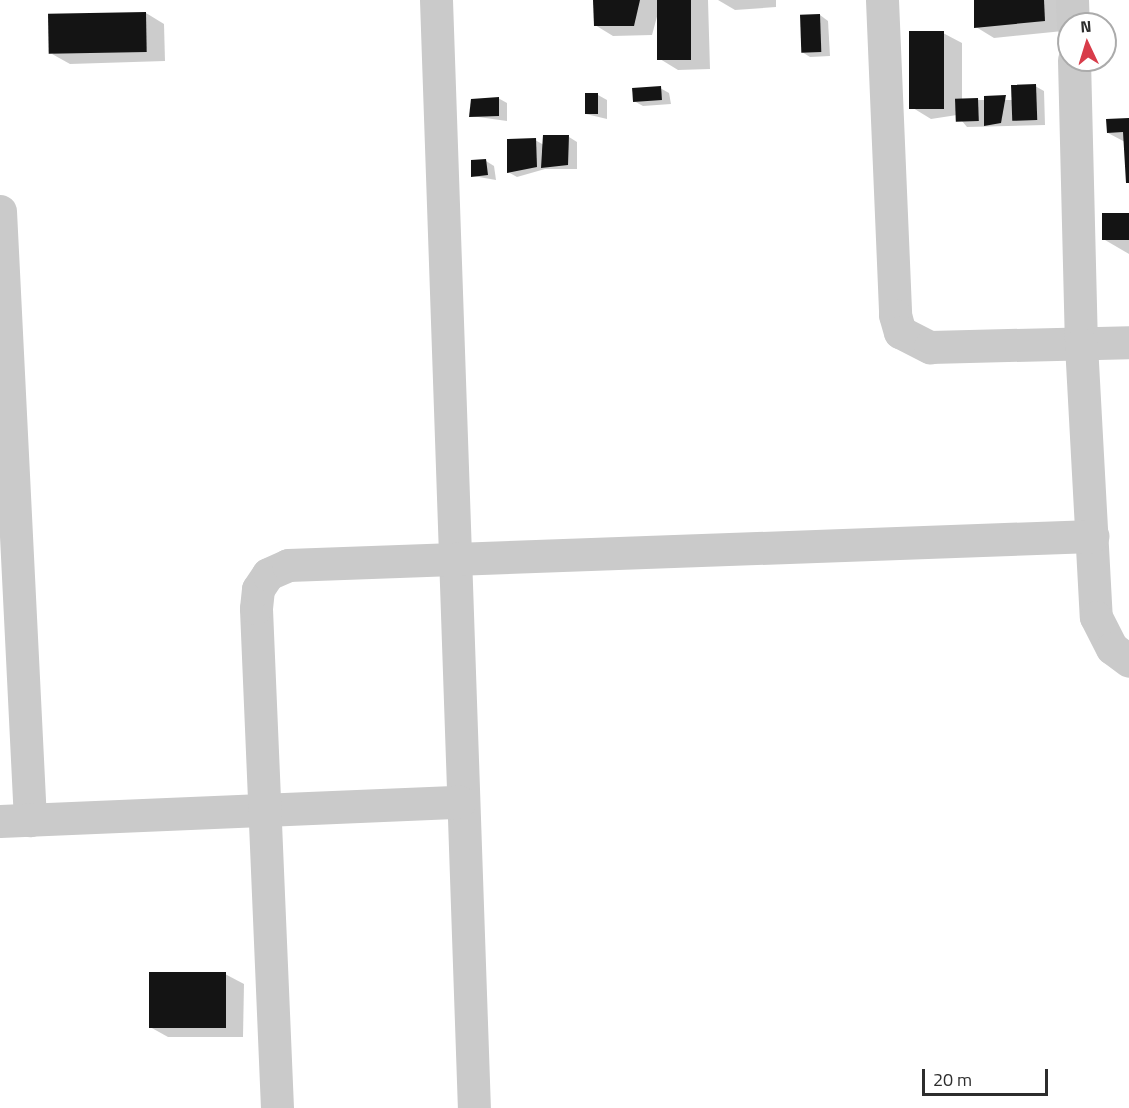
<!DOCTYPE html>
<html>
<head>
<meta charset="utf-8">
<style>
	body { margin:0 }
	#map { position:relative; width:1129px; height:1108px; overflow:hidden; background:#fff; font-family:"Titillium Web",sans-serif }
	div>[style] { position:absolute }
	[style*='--x'] { left:calc(var(--x)*1px); top:calc(var(--y)*1px); width:calc(var(--w)*1px); rotate:calc(var(--a)*1deg) }
	.shadow>* { inset:0; background:#0003 }
	.building>* { inset:0; background:#141414; transform-origin:0 0 }
	.minor>* { height:33px; margin:-16.5px; padding:0 16.5px; transform-origin:16.5px; border-radius:16.5px; background:#cacaca }
	span { translate:-50% -50%; white-space:nowrap; text-align:center; line-height:1.15; -webkit-text-stroke:6px #fff; paint-order:stroke }
	.north { position:absolute; left:1057px; top:12px; width:60px; height:60px; box-sizing:border-box; background:#fff; border:2px solid #ababab; border-radius:50%; rotate:356deg; font-size:16px; font-weight:700; line-height:24px; text-align:center; color:#2d2d2d }
	.north::after { content:''; display:block; margin:auto; width:21px; height:27px; background:#d83c4a; clip-path:polygon(50% 0,100% 100%,50% 72%,0 100%) }
	.scale { position:absolute; left:922px; top:1069px; width:126px; height:27px; box-sizing:border-box; border:3px solid #2d2d2d; border-top:0; padding-left:8px; font-size:18px; line-height:21px; white-space:nowrap; color:#2d2d2d; -webkit-text-stroke:4px #fff; paint-order:stroke }
</style>
</head>
<body>
<div id="map">
	<div class="shadow">
		<div style="clip-path:polygon(594px 0,708px 0,710px 69px,678px 70px,660px 59px,658px 13px,652px 35px,613px 36px,595px 25px)"></div>
		<div style="clip-path:polygon(718px 0,776px 0,776px 7px,735px 10px)"></div>
		<div style="clip-path:polygon(975px 0,1060px 0,1063px 31px,994px 38px,976px 27px)"></div>
		<div style="clip-path:polygon(146px 13px,164px 24px,165px 61px,70px 64px,52px 54px)"></div>
		<div style="clip-path:polygon(820px 15px,828px 21px,830px 56px,810px 57px,802px 52px)"></div>
		<div style="clip-path:polygon(943px 33px,962px 43px,962px 100px,1012px 100px,1035px 86px,1044px 91px,1045px 125px,967px 127px,957px 115px,931px 119px,913px 108px)"></div>
		<div style="clip-path:polygon(660px 88px,669px 93px,671px 104px,643px 106px,634px 101px)"></div>
		<div style="clip-path:polygon(598px 95px,607px 100px,607px 119px,586px 114px)"></div>
		<div style="clip-path:polygon(498px 98px,507px 103px,507px 121px,471px 116px)"></div>
		<div style="clip-path:polygon(1129px 119px,1129px 183px,1125px 142px,1108px 133px)"></div>
		<div style="clip-path:polygon(569px 137px,577px 142px,577px 169px,545px 169px,517px 177px,508px 172px,535px 140px,544px 145px)"></div>
		<div style="clip-path:polygon(486px 161px,494px 166px,496px 180px,473px 176px)"></div>
		<div style="clip-path:polygon(1129px 214px,1129px 254px,1105px 240px)"></div>
		<div style="clip-path:polygon(225px 974px,244px 984px,243px 1037px,168px 1037px,150px 1027px)"></div>
	</div>
	<div class="building">
		<div style="clip-path:polygon(593px 0,640px 0,634px 26px,594px 26px)"></div>
		<div style="left:657px;top:0;width:34px;height:60px"></div>
		<div style="clip-path:polygon(974px 0,1044px 0,1045px 21px,974px 28px)"></div>
		<div style="left:146px;top:12px;width:40px;height:98px;rotate:89deg"></div>
		<div style="left:820px;top:14px;width:38px;height:20px;rotate:88deg"></div>
		<div style="left:909px;top:31px;width:35px;height:78px"></div>
		<div style="left:1036px;top:84px;width:36px;height:25px;rotate:88deg"></div>
		<div style="left:661px;top:86px;width:14px;height:29px;rotate:86deg"></div>
		<div style="left:598px;top:93px;width:21px;height:13px;rotate:90deg"></div>
		<div style="clip-path:polygon(1006px 95px,1001px 123px,984px 126px,984px 96px)"></div>
		<div style="clip-path:polygon(499px 97px,499px 116px,469px 117px,471px 99px)"></div>
		<div style="left:978px;top:98px;width:23px;height:23px;rotate:88deg"></div>
		<div style="clip-path:polygon(1129px 118px,1129px 183px,1126px 183px,1123px 132px,1107px 133px,1106px 119px)"></div>
		<div style="clip-path:polygon(543px 135px,569px 135px,568px 165px,541px 168px)"></div>
		<div style="clip-path:polygon(536px 138px,537px 167px,507px 173px,507px 139px)"></div>
		<div style="clip-path:polygon(486px 159px,488px 175px,471px 177px,471px 160px)"></div>
		<div style="left:1129px;top:213px;width:27px;height:27px;rotate:90deg"></div>
		<div style="left:149px;top:972px;width:77px;height:56px"></div>
	</div>
	<div class="minor">
		<div style="--x:436;--y:0;--w:1109;--a:88.04"></div>
		<div style="--x:882;--y:0;--w:315;--a:87.6"></div>
		<div style="--x:895;--y:315;--w:18;--a:74"></div>
		<div style="--x:900;--y:332;--w:34;--a:27"></div>
		<div style="--x:930;--y:347;--w:199;--a:-1.4"></div>
		<div style="--x:1072;--y:0;--w:24;--a:88"></div>
		<div style="--x:1074;--y:60;--w:284;--a:88.6"></div>
		<div style="--x:1081;--y:344;--w:273;--a:86.9"></div>
		<div style="--x:1096;--y:617;--w:35;--a:63"></div>
		<div style="--x:1112;--y:648;--w:21;--a:37"></div>
		<div style="--x:0;--y:211;--w:610;--a:87.18"></div>
		<div style="--x:0;--y:821;--w:460;--a:-2.4"></div>
		<div style="--x:277;--y:1108;--w:500;--a:-92.41"></div>
		<div style="--x:256;--y:608;--w:19;--a:-84"></div>
		<div style="--x:258;--y:589;--w:18;--a:-56"></div>
		<div style="--x:268;--y:574;--w:22;--a:-24"></div>
		<div style="--x:288;--y:565;--w:805;--a:-2.07"></div>
	</div>
	<div class="north">N</div>
	<div class="scale">20 m</div>
</div>
</body>
</html>
